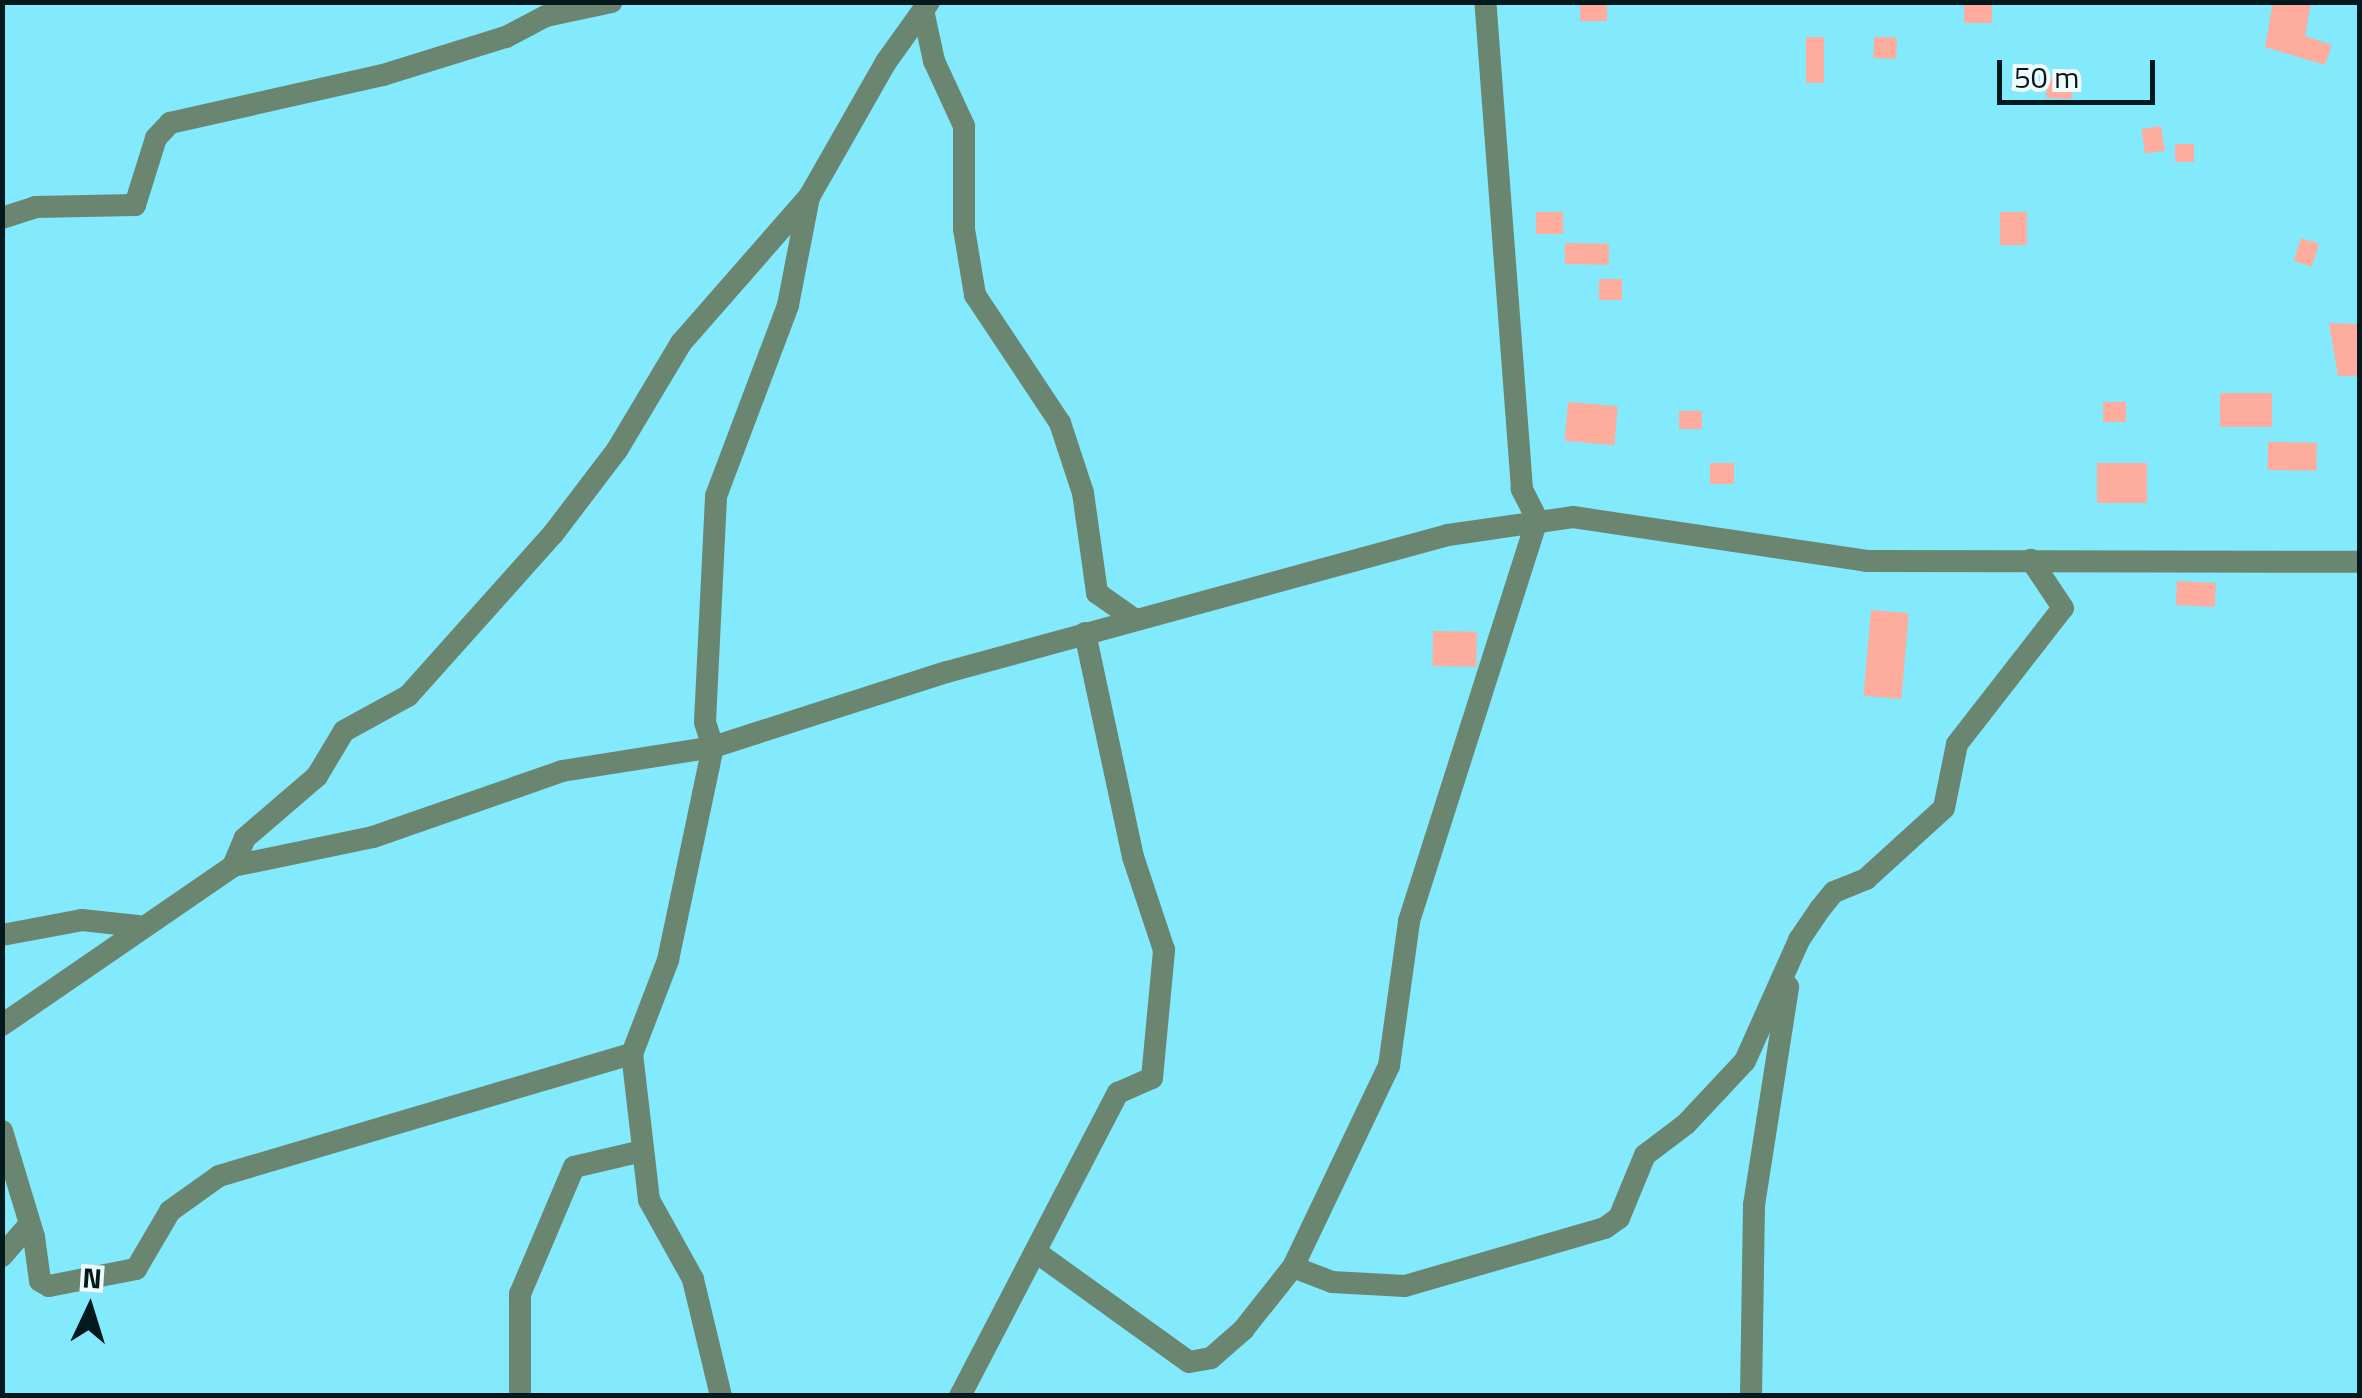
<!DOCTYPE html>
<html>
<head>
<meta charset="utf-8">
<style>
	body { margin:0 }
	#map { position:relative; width:2362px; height:1398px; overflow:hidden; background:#82eafc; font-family:"Titillium Web",sans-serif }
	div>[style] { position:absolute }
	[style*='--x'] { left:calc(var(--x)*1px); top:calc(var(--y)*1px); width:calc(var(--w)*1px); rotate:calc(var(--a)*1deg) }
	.building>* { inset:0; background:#feac9d; transform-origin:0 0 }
	.minor>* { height:22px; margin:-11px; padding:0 11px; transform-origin:11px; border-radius:11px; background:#6b8670 }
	span { translate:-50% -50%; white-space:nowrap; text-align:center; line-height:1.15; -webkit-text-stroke:10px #f1fbfc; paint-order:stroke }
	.frame { position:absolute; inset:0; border:5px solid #03191d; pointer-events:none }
	.north { position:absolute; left:40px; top:1258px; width:100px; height:100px; -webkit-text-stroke:8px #f1fbfc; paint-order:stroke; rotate:4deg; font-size:28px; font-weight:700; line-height:40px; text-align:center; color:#03191d }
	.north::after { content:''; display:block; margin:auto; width:35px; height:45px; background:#03191d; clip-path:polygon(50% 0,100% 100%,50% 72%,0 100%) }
	.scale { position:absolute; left:1997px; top:60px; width:158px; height:45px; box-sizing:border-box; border:5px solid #03191d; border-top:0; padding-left:12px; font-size:30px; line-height:35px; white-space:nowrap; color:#03191d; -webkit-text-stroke:8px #f1fbfc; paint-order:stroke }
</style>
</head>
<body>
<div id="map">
	<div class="building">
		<div style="left:1580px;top:2px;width:27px;height:19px"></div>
		<div style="left:1964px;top:2px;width:28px;height:21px"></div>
		<div style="clip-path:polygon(2273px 2px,2311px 2px,2305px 36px,2332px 45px,2325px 65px,2265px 47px)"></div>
		<div style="left:1806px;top:37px;width:18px;height:46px"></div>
		<div style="left:1874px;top:37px;width:23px;height:21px;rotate:2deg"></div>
		<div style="left:2047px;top:78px;width:26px;height:20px;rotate:2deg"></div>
		<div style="left:2161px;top:126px;width:25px;height:20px;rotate:81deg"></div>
		<div style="left:2175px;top:144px;width:19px;height:18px"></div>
		<div style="left:1563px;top:212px;width:22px;height:27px;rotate:90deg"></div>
		<div style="left:2000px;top:212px;width:27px;height:33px"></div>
		<div style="left:2301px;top:238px;width:19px;height:24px;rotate:18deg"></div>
		<div style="left:1565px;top:243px;width:44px;height:21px;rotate:1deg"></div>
		<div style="left:1599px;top:279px;width:23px;height:21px"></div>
		<div style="clip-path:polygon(2329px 323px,2360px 324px,2360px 376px,2338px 376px)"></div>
		<div style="left:2220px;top:393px;width:52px;height:34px"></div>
		<div style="left:1568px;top:402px;width:50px;height:39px;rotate:5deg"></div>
		<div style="left:2103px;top:402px;width:23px;height:20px"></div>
		<div style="left:1679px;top:411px;width:23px;height:18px"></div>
		<div style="left:2268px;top:442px;width:49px;height:28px;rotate:1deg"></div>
		<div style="left:1710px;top:463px;width:24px;height:21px"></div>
		<div style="left:2097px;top:463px;width:50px;height:40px"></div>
		<div style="left:2177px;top:581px;width:39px;height:24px;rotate:3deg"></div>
		<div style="left:1871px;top:610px;width:38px;height:86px;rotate:5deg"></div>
		<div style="left:1433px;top:631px;width:44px;height:35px;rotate:1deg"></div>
	</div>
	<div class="minor">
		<div style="--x:923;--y:10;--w:52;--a:77.8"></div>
		<div style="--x:934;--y:61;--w:72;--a:65.2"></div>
		<div style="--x:964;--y:126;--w:103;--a:90"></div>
		<div style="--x:964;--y:229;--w:67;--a:80.5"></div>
		<div style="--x:975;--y:295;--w:154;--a:56.4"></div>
		<div style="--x:1060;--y:423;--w:74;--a:71.8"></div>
		<div style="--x:1083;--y:493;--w:101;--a:82"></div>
		<div style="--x:1097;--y:593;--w:45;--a:35.1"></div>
		<div style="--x:2;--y:218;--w:35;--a:-18"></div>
		<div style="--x:35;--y:207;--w:100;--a:-1.1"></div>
		<div style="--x:135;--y:205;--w:70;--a:-72.6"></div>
		<div style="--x:156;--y:138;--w:21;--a:-47"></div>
		<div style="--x:170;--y:123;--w:218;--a:-12.7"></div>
		<div style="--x:383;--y:75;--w:129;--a:-17.2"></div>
		<div style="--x:506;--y:37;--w:45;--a:-27.7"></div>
		<div style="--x:546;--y:16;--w:67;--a:-12"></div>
		<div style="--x:233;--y:866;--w:30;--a:-67"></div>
		<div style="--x:245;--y:838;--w:95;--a:-40.7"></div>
		<div style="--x:317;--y:776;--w:52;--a:-59"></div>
		<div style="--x:344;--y:731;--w:73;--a:-28.7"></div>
		<div style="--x:408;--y:696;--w:217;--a:-48.2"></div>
		<div style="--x:553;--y:534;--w:106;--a:-52.7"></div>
		<div style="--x:617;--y:450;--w:125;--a:-59.1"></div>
		<div style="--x:681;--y:343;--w:194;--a:-48.8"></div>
		<div style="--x:809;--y:197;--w:155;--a:-60.3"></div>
		<div style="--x:886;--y:62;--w:74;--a:-54.4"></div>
		<div style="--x:2;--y:935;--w:81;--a:-10.6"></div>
		<div style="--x:82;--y:920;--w:56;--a:6.1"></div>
		<div style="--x:2;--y:1025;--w:280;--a:-34.5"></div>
		<div style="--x:233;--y:866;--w:143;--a:-11.7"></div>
		<div style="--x:373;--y:837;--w:200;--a:-19.2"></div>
		<div style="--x:562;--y:771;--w:153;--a:-9"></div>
		<div style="--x:713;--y:747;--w:246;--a:-17.8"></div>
		<div style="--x:947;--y:672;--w:519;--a:-15.29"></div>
		<div style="--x:1448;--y:535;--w:126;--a:-8.2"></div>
		<div style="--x:1573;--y:517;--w:297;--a:8.5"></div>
		<div style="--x:1867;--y:561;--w:493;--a:0.1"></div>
		<div style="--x:2;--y:1131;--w:111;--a:73.2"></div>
		<div style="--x:34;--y:1237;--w:44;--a:82.2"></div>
		<div style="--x:40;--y:1281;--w:10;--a:29"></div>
		<div style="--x:49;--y:1286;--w:89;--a:-11.1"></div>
		<div style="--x:136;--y:1269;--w:67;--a:-59.6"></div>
		<div style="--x:170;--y:1211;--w:60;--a:-35.5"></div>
		<div style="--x:219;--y:1176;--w:431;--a:-16.5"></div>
		<div style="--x:1036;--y:1252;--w:188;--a:35.7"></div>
		<div style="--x:1189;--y:1362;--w:22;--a:-10"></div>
		<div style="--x:1211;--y:1358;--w:43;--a:-41.2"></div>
		<div style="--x:1243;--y:1330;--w:80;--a:-51.6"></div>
		<div style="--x:1293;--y:1267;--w:223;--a:-64.5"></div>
		<div style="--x:1389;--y:1066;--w:146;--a:-82.1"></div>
		<div style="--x:1409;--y:921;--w:422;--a:-72.3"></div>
		<div style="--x:1537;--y:519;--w:34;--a:-117"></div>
		<div style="--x:1522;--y:489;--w:488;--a:-94.3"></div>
		<div style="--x:2;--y:1256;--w:41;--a:-48.9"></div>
		<div style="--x:1293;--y:1267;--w:42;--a:21"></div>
		<div style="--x:1332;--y:1282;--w:73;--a:3.1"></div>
		<div style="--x:1405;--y:1286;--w:208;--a:-16.2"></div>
		<div style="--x:1605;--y:1228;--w:17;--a:-36"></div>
		<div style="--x:1619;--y:1218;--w:68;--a:-67.6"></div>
		<div style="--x:1645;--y:1155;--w:51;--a:-37.1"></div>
		<div style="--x:1686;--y:1124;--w:86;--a:-46.9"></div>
		<div style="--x:1745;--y:1061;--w:133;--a:-65.9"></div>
		<div style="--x:1799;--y:940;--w:37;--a:-56"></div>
		<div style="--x:1820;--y:909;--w:22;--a:-51"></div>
		<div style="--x:1834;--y:892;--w:35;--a:-22"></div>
		<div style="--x:1866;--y:879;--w:105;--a:-42.3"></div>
		<div style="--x:1944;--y:808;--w:65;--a:-78.5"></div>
		<div style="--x:1957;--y:744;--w:172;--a:-52.1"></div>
		<div style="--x:2063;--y:608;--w:58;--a:-123.7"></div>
		<div style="--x:520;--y:1396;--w:102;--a:-90"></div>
		<div style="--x:520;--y:1294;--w:138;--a:-67"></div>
		<div style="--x:574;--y:1167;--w:70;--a:-13.2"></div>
		<div style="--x:721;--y:1396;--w:120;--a:-103.5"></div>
		<div style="--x:693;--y:1279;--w:90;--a:-119.1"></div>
		<div style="--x:649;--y:1200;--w:147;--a:-96.6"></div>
		<div style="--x:632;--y:1054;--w:101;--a:-69"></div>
		<div style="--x:668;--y:960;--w:218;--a:-78.1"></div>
		<div style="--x:713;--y:747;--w:26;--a:-108"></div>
		<div style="--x:705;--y:722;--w:226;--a:-87.2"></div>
		<div style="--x:716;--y:496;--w:204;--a:-69.3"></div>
		<div style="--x:788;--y:305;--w:110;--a:-79"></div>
		<div style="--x:960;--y:1396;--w:342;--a:-62.5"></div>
		<div style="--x:1118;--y:1093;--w:37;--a:-24"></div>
		<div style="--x:1152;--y:1078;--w:129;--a:-84.6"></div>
		<div style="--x:1164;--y:950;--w:98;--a:-108.4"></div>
		<div style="--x:1133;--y:857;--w:229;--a:-102.1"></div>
		<div style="--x:1751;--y:1396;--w:191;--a:-89.1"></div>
		<div style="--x:1754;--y:1205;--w:221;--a:-81.1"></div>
	</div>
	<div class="frame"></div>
	<div class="north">N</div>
	<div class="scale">50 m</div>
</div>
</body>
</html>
